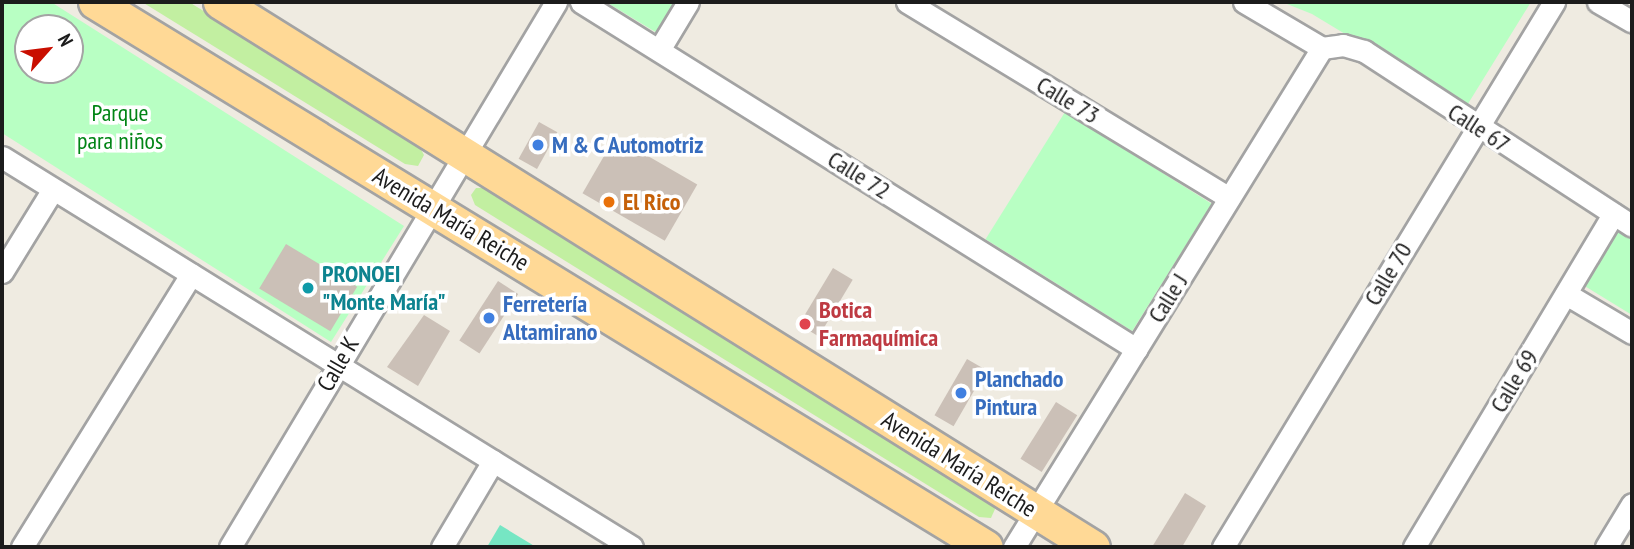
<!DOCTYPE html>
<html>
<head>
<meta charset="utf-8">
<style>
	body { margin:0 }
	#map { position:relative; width:1634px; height:549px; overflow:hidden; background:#efebe1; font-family:"PT Sans Narrow",sans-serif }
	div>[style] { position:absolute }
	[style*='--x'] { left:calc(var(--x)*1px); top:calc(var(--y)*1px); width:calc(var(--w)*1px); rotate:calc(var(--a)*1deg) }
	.grass>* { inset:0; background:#c2efa1 }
	.park>* { inset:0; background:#b8ffc3; transform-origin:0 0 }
	.pitch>* { inset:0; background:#76e6c3 }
	.building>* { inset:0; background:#cbc0b7; transform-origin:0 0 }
	.roads { filter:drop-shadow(2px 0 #a3a3a3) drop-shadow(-2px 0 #a3a3a3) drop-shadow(0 2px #a3a3a3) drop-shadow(0 -2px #a3a3a3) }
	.street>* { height:21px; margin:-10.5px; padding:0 10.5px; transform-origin:10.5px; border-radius:10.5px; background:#fff }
	.primary>* { height:33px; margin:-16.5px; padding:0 16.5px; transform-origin:16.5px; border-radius:16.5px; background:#ffd996 }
	.dots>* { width:19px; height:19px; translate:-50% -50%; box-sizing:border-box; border:4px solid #fff; border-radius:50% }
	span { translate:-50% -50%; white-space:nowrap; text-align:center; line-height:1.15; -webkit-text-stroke:7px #fff; paint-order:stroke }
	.street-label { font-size:24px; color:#1c1c1c }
	.park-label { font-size:24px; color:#018415 }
	.shop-label { font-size:24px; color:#366cbe; font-weight:700 }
	.left { translate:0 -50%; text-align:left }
	.food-label { font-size:24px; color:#c56008; font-weight:700 }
	.culture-label { font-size:24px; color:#0d838f; font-weight:700 }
	.health-label { font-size:24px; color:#be3a42; font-weight:700 }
	.frame { position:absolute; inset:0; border:4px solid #1c1c1c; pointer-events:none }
	.north { position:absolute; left:14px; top:14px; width:70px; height:70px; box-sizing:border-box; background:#fff; border:2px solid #a4a4a4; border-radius:50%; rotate:62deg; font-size:19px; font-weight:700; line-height:28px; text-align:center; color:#1c1c1c }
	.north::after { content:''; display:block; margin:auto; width:24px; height:32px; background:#c90e00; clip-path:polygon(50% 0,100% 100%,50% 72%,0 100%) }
</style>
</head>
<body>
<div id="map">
	<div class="grass">
		<div style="clip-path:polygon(142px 2px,189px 2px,418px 144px,424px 155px,418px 166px,405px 164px)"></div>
		<div style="clip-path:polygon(476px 188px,486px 188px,990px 499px,995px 509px,991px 518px,979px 517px,475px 205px,471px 195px)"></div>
	</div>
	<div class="park">
		<div style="clip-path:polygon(evenodd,2px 2px,51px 2px,404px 226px,331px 342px,2px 133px,2px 2px,28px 28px,70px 28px,70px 70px,28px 70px,28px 28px)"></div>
		<div style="clip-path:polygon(606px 2px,690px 2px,667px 39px)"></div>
		<div style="clip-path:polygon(1282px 2px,1531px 2px,1466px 107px,1312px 14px)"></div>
		<div style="left:1065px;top:112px;width:173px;height:150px;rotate:32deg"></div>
		<div style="clip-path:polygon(1618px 228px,1632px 237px,1632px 315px,1583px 285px)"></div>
	</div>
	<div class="pitch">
		<div style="clip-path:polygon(500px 525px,536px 547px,487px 547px)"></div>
	</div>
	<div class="building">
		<div style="left:539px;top:122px;width:21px;height:42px;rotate:29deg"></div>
		<div style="left:615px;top:137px;width:95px;height:65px;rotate:30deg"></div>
		<div style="left:286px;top:244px;width:83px;height:52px;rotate:31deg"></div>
		<div style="left:833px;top:268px;width:23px;height:66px;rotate:31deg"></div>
		<div style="left:498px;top:281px;width:24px;height:71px;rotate:33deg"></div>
		<div style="clip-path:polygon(424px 315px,450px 331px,418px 386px,387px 367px)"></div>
		<div style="left:967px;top:359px;width:22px;height:65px;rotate:30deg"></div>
		<div style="left:1056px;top:402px;width:25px;height:67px;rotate:32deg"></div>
		<div style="clip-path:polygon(1185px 493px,1206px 506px,1182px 547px,1152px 547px)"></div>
	</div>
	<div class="roads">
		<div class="street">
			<div style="--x:581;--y:2;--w:655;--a:32.01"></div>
			<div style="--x:907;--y:2;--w:377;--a:31.3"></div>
			<div style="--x:1244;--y:2;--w:91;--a:30.5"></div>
			<div style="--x:1598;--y:2;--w:39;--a:30"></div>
			<div style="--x:1322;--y:48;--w:21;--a:-8"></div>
			<div style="--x:1343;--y:45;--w:22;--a:16"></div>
			<div style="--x:1364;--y:51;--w:320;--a:33.1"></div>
			<div style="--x:659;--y:50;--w:56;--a:-58.9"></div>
			<div style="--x:2;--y:157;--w:741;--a:31.76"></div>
			<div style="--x:2;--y:272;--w:97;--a:-58.4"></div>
			<div style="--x:1566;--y:294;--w:77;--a:30.6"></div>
			<div style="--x:22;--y:547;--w:321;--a:-58.2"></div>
			<div style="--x:230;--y:547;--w:635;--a:-59.11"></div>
			<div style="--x:442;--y:547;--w:100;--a:-59.3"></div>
			<div style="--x:1014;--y:547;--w:586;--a:-58.32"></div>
			<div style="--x:1223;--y:547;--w:638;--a:-58.73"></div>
			<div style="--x:1414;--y:547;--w:388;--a:-59.1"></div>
			<div style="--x:1606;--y:547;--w:50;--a:-58.8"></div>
		</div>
		<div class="primary">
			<div style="--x:95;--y:2;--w:1044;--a:31.45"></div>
			<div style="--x:220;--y:2;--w:1029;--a:31.98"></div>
		</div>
	</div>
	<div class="dots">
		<div style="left:538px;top:145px;background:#3f7fe0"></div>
		<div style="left:609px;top:202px;background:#e8710a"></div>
		<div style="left:308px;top:288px;background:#0f9aa8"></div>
		<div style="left:489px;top:318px;background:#3f7fe0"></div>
		<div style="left:805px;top:324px;background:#e0444e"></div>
		<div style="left:961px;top:393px;background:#3f7fe0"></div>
	</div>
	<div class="street-label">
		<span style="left:1068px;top:100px;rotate:31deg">Calle 73</span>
		<span style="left:1479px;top:128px;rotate:33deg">Calle 67</span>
		<span style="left:859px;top:175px;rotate:32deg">Calle 72</span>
		<span style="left:451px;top:219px;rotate:31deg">Avenida María Reiche</span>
		<span style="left:1388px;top:274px;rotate:-59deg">Calle 70</span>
		<span style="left:1168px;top:298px;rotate:-58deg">Calle J</span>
		<span style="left:338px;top:364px;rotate:-60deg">Calle K</span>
		<span style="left:1514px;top:381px;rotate:-59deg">Calle 69</span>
		<span style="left:959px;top:464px;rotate:32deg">Avenida María Reiche</span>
	</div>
	<div class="park-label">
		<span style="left:120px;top:127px">Parque<br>para niños</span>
	</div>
	<div class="shop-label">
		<span class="left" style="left:552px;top:145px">M &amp; C Automotriz</span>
		<span class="left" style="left:503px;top:318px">Ferretería<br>Altamirano</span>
		<span class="left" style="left:975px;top:393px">Planchado<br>Pintura</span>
	</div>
	<div class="food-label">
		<span class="left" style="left:623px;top:202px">El Rico</span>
	</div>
	<div class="culture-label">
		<span class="left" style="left:322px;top:288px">PRONOEI<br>"Monte María"</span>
	</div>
	<div class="health-label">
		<span class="left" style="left:819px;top:324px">Botica<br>Farmaquímica</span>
	</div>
	<div class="frame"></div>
	<div class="north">N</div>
</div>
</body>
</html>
